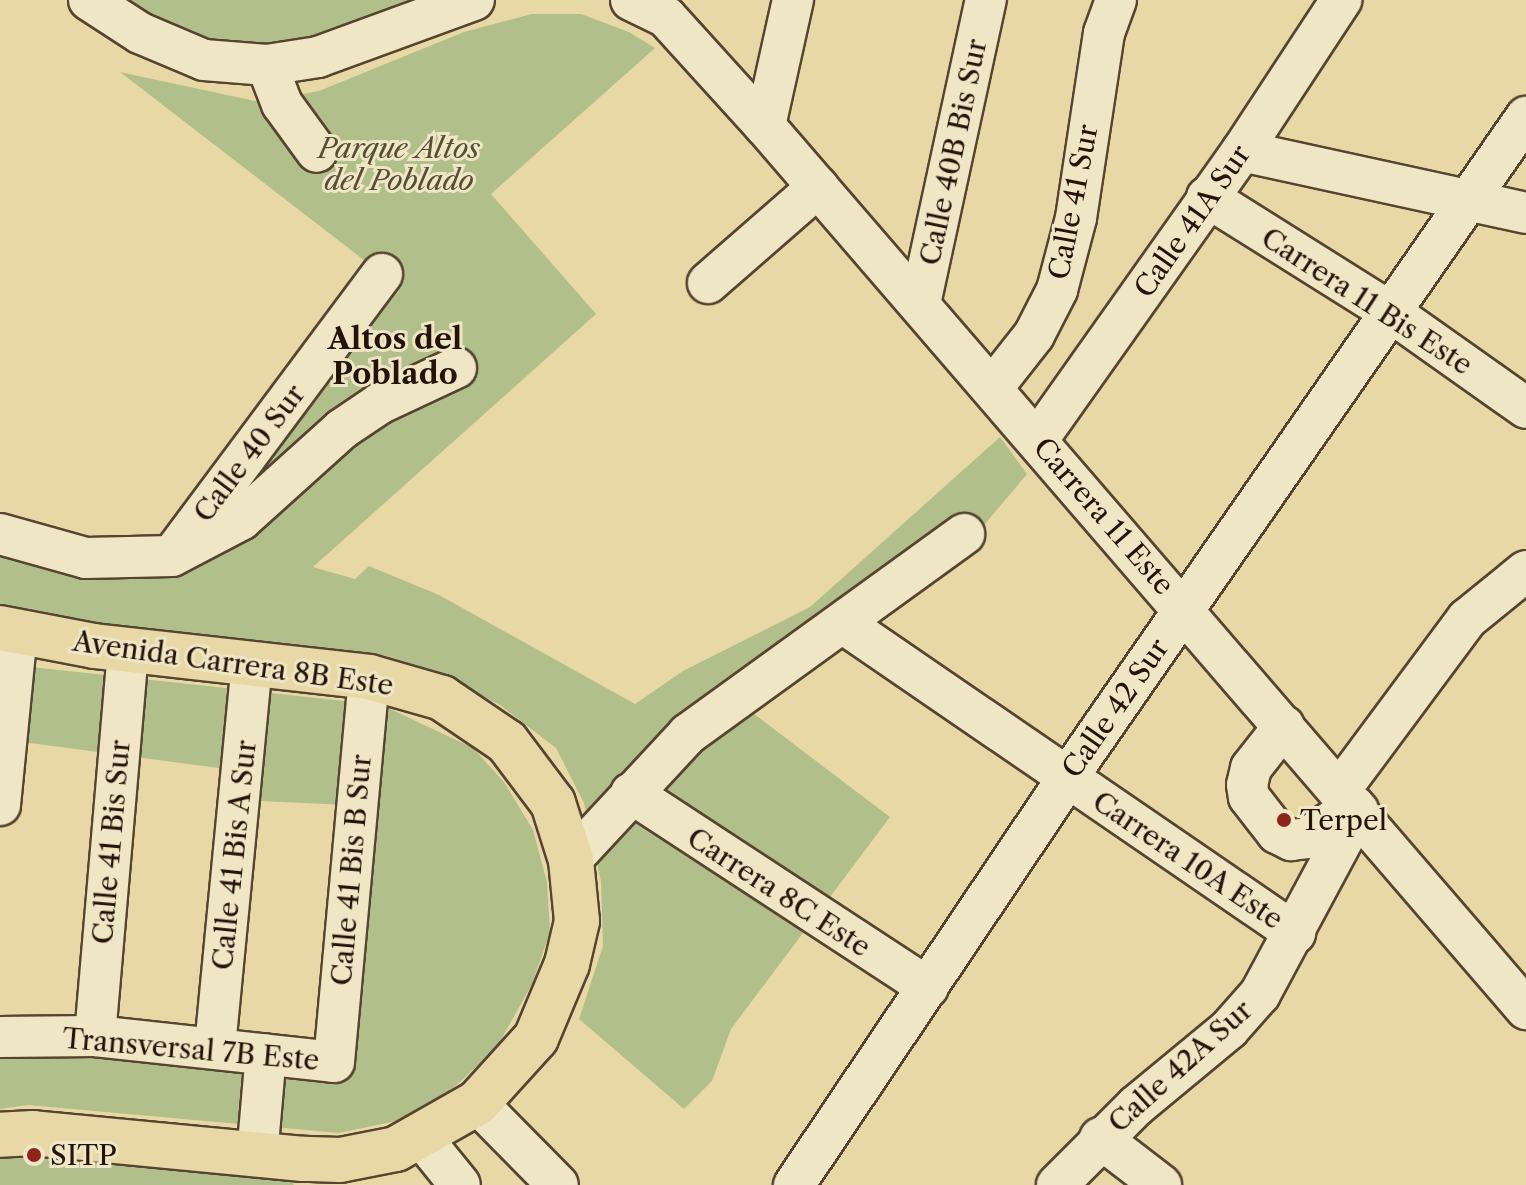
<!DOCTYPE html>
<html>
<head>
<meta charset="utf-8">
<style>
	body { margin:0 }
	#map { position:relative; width:1526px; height:1185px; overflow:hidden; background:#e7d8a6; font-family:"Libre Caslon Text",serif }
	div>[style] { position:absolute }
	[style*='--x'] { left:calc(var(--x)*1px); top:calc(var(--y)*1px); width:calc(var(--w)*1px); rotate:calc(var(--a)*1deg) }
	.green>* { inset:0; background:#b1c08a }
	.roads { filter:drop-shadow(2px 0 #564430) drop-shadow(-2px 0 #564430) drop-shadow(0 2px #564430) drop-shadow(0 -2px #564430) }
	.minor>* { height:40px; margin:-20px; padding:0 20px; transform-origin:20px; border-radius:20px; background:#efe6c5 }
	.major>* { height:44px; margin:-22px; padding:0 22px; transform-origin:22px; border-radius:22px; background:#e7d8a6 }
	.dots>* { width:22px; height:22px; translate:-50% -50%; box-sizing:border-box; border:4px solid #efe6c5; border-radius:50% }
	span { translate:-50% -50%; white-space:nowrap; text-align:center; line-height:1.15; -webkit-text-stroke:6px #efe6c5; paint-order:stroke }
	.park-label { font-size:28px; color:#564f36; font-style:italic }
	.street-label { font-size:28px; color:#251208 }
	.poi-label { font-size:28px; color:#251208 }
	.left { translate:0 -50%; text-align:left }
	.neighbourhood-label { font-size:30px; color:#251208; font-weight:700 }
</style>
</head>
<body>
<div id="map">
	<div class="green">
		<div style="clip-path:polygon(116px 0,421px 0,317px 45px,200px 46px)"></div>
		<div style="clip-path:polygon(532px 14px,581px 14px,629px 32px,655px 48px,491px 194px,596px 314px,313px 567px,355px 579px,369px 566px,439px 595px,635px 704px,683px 671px,810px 607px,1000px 437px,1027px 474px,964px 549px,754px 714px,890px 817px,731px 1029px,712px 1081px,684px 1109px,579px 1019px,603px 946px,601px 882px,584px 803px,556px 748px,500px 705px,434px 671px,152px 633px,0 606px,0 534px,172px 556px,382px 274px,120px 72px,260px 102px,319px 91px,464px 32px)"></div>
		<div style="clip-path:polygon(31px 667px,382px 705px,473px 748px,504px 782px,533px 830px,547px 882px,550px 932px,532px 984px,497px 1047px,457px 1085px,406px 1119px,339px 1133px,28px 1105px,0 1109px,0 1054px,110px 1054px,345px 1074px,371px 806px,239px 800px,241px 771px,0 739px)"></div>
		<div style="clip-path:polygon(0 1156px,283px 1170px,294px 1185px,0 1185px)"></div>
	</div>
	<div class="roads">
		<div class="minor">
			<div style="--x:89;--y:0;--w:61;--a:32.9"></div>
			<div style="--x:140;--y:33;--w:69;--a:22.9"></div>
			<div style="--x:204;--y:60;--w:63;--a:4.5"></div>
			<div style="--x:267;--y:65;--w:52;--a:-8.9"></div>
			<div style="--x:318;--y:57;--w:166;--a:-20.1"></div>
			<div style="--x:631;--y:0;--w:39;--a:26"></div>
			<div style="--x:666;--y:17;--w:147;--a:47.8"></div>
			<div style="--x:765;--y:126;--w:1166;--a:49.24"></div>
			<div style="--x:267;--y:65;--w:42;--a:69"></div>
			<div style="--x:282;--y:104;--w:59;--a:53.9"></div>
			<div style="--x:765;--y:126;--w:129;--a:-77.5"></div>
			<div style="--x:1242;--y:151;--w:291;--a:12.3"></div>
			<div style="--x:1207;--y:197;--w:218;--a:32.1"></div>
			<div style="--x:1392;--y:313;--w:164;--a:35.3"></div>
			<div style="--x:708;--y:283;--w:146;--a:-41.1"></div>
			<div style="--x:920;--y:304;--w:311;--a:-77.8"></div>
			<div style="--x:993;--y:387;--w:66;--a:-51.7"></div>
			<div style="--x:1034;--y:335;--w:51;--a:-62.9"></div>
			<div style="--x:1057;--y:290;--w:74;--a:-75.2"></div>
			<div style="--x:1076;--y:218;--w:187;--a:-81.4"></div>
			<div style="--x:1104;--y:33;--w:35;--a:-70"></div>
			<div style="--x:1038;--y:439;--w:353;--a:-54.7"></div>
			<div style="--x:1242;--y:151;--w:181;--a:-56.7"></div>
			<div style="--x:0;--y:534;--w:89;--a:15.6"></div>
			<div style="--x:86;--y:558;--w:86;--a:-1.3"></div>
			<div style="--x:172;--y:556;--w:78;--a:-27.6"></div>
			<div style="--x:241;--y:520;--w:136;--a:-42"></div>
			<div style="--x:342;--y:429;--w:45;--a:-34"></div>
			<div style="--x:379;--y:404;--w:85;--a:-25.1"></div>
			<div style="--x:177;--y:549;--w:343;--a:-53.3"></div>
			<div style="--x:844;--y:624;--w:547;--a:34.42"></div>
			<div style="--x:1284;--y:726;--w:53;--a:128.2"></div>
			<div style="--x:1251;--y:768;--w:17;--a:103"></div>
			<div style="--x:1247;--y:785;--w:12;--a:81"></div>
			<div style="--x:1249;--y:797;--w:46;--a:52.1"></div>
			<div style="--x:1277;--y:833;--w:16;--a:27"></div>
			<div style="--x:1291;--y:840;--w:16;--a:-7"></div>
			<div style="--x:1307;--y:838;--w:57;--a:-34.2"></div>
			<div style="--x:1340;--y:790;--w:213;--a:-53.4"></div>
			<div style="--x:1467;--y:619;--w:76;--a:-39.1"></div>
			<div style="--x:631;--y:793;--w:355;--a:33.2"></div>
			<div style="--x:0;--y:805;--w:174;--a:-84.4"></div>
			<div style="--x:571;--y:860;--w:172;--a:-47.1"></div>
			<div style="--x:688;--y:734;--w:341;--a:-35.9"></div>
			<div style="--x:95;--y:1036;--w:388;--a:-85.1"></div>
			<div style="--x:0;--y:1037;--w:95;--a:-0.6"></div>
			<div style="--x:95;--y:1036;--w:240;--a:6.2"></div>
			<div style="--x:334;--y:1062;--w:387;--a:-84.8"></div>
			<div style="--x:215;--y:1047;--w:386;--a:-84.5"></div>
			<div style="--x:477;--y:1103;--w:115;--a:45.4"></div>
			<div style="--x:422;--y:1138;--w:60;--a:51"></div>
			<div style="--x:1100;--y:1138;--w:77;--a:37.6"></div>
			<div style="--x:257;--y:1156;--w:102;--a:-85"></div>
			<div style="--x:794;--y:1185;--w:490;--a:-56.1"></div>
			<div style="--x:1067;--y:778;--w:805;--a:-55.22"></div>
			<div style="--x:1057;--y:1185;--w:112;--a:-45"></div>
			<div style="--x:1136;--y:1106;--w:121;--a:-39.6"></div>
			<div style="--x:1229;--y:1029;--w:47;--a:-48.5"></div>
			<div style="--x:1260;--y:994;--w:208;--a:-61.8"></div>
		</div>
		<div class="major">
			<div style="--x:0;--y:628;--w:96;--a:10.8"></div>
			<div style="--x:94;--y:646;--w:277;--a:6.4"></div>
			<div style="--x:369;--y:677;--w:76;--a:16"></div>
			<div style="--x:442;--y:698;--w:78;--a:34.1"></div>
			<div style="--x:507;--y:742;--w:76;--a:53"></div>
			<div style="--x:553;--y:803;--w:60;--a:72.5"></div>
			<div style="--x:571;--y:860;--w:61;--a:84.4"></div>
			<div style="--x:577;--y:921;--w:44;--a:103.1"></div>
			<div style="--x:567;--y:964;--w:80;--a:112.7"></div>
			<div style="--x:536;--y:1038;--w:88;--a:132.2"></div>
			<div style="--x:477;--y:1103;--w:93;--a:150.4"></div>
			<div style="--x:396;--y:1149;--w:57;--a:168.9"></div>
			<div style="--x:340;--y:1160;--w:37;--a:-178"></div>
			<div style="--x:303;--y:1159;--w:271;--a:-174.5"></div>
			<div style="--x:33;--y:1133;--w:33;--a:177"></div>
		</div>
	</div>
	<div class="dots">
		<div style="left:1284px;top:820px;background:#8f2418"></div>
		<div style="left:34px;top:1155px;background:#8f2418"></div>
	</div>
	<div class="park-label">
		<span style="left:399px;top:164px">Parque Altos<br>del Poblado</span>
	</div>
	<div class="street-label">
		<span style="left:953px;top:152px;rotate:-78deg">Calle 40B Bis Sur</span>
		<span style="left:1073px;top:202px;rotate:-79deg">Calle 41 Sur</span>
		<span style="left:1192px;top:221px;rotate:-55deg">Calle 41A Sur</span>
		<span style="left:1367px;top:301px;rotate:33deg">Carrera 11 Bis Este</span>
		<span style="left:249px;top:453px;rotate:-53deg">Calle 40 Sur</span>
		<span style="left:1104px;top:516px;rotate:49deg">Carrera 11 Este</span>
		<span style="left:233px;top:663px;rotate:8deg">Avenida Carrera 8B Este</span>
		<span style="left:1115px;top:708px;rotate:-55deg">Calle 42 Sur</span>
		<span style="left:111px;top:842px;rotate:-85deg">Calle 41 Bis Sur</span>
		<span style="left:234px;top:855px;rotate:-84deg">Calle 41 Bis A Sur</span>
		<span style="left:1188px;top:860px;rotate:34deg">Carrera 10A Este</span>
		<span style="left:351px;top:870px;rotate:-85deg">Calle 41 Bis B Sur</span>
		<span style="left:779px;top:892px;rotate:33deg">Carrera 8C Este</span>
		<span style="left:191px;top:1049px;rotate:5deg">Transversal 7B Este</span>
		<span style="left:1180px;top:1066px;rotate:-42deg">Calle 42A Sur</span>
	</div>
	<div class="poi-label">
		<span class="left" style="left:1300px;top:820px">Terpel</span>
		<span class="left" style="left:50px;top:1155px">SITP</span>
	</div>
	<div class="neighbourhood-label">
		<span style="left:395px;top:356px">Altos del<br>Poblado</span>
	</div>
</div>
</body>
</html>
